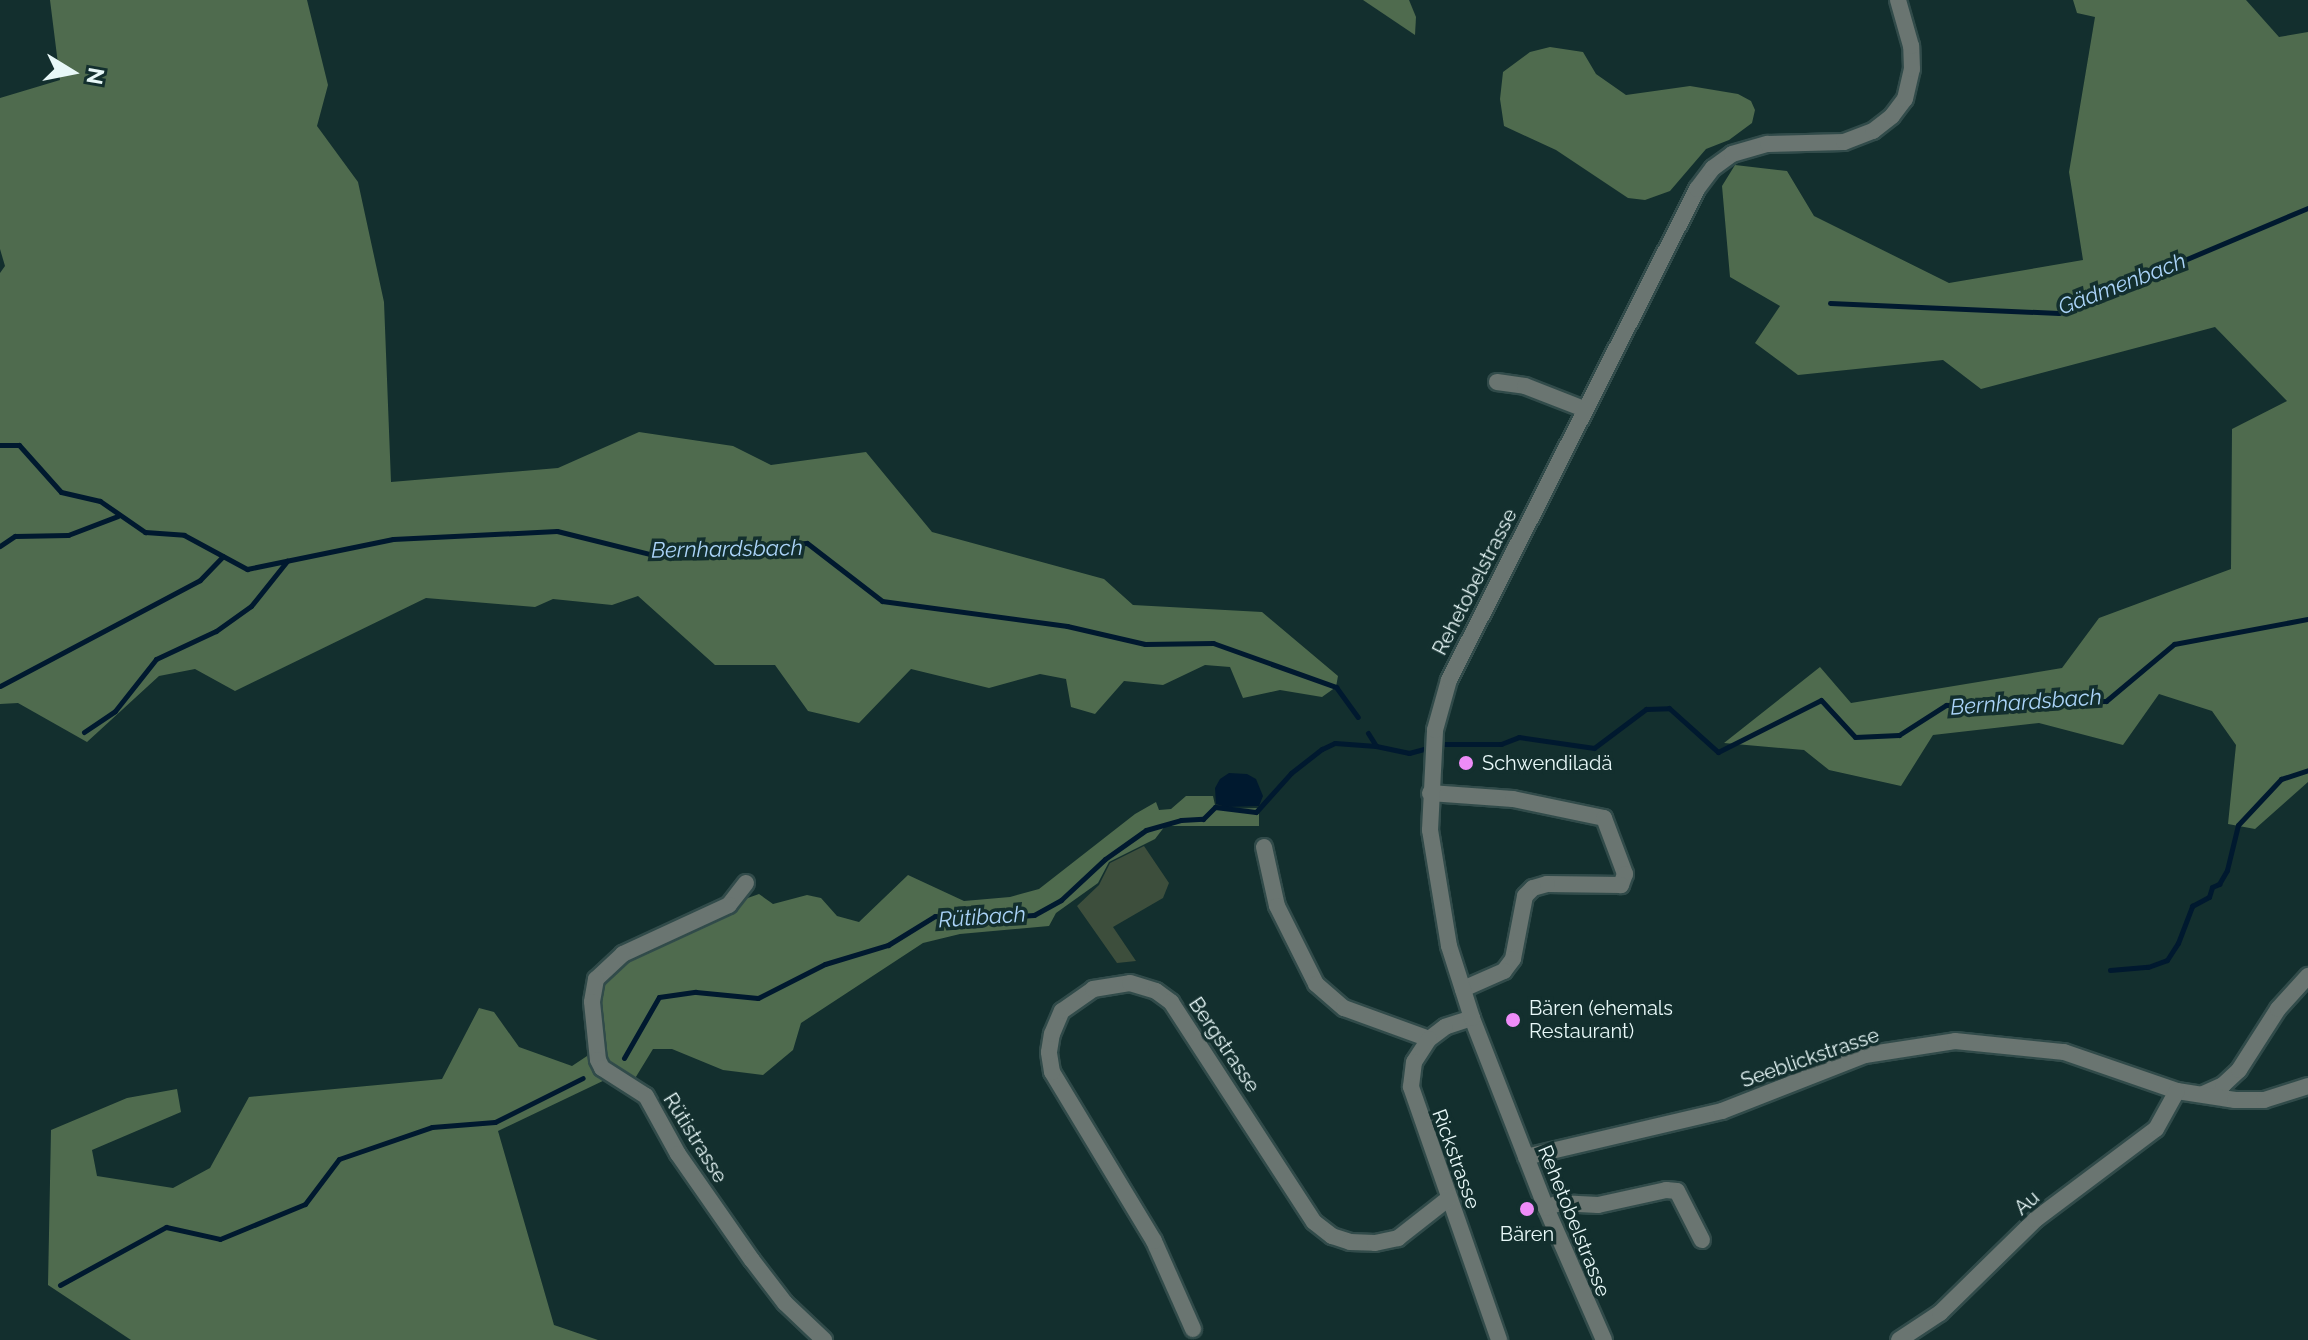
<!DOCTYPE html>
<html>
<head>
<meta charset="utf-8">
<style>
	body { margin:0 }
	#map { position:relative; width:2308px; height:1340px; overflow:hidden; background:#132f2e; font-family:Raleway,sans-serif }
	div>[style] { position:absolute }
	[style*='--x'] { left:calc(var(--x)*1px); top:calc(var(--y)*1px); width:calc(var(--w)*1px); rotate:calc(var(--a)*1deg) }
	.green>* { inset:0; background:#3d4e3c }
	.forest>* { inset:0; background:#4f6b4e }
	.water>* { inset:0; background:#00192f }
	.stream>* { height:5px; margin:-2.5px; padding:0 2.5px; transform-origin:2.5px; border-radius:2.5px; background:#00192f }
	.roads { filter:drop-shadow(2px 0 #314b4a) drop-shadow(-2px 0 #314b4a) drop-shadow(0 2px #314b4a) drop-shadow(0 -2px #314b4a) }
	.minor>* { height:16px; margin:-8px; padding:0 8px; transform-origin:8px; border-radius:8px; background:#6a7571 }
	.dots>* { width:22px; height:22px; translate:-50% -50%; box-sizing:border-box; border:4px solid #132f2e; border-radius:50% }
	span { translate:-50% -50%; white-space:nowrap; text-align:center; line-height:1.15; -webkit-text-stroke:7px #132f2e; paint-order:stroke }
	.street-label { font-size:20px; color:#e8f8f8 }
	.poi-label { font-size:20px; color:#e8f8f8 }
	.left { translate:0 -50%; text-align:left }
	.water-label { font-size:22px; color:#abd4f9; font-style:italic }
	.north { position:absolute; left:32px; top:32px; width:80px; height:80px; -webkit-text-stroke:6px #132f2e; paint-order:stroke; rotate:100deg; font-size:22px; font-weight:700; line-height:32px; text-align:center; color:#e8f8f8 }
	.north::after { content:''; display:block; margin:auto; width:28px; height:36px; background:#e8f8f8; clip-path:polygon(50% 0,100% 100%,50% 72%,0 100%) }
</style>
</head>
<body>
<div id="map">
	<div class="green">
		<div style="clip-path:polygon(1144px 846px,1169px 883px,1163px 898px,1113px 927px,1136px 961px,1117px 963px,1077px 906px,1099px 885px,1110px 863px)"></div>
	</div>
	<div class="forest">
		<div style="clip-path:polygon(50px 0,307px 0,328px 85px,317px 126px,358px 182px,384px 302px,391px 482px,558px 468px,639px 432px,733px 446px,771px 465px,866px 452px,932px 532px,1104px 579px,1133px 605px,1262px 612px,1338px 676px,1336px 687px,1322px 697px,1280px 690px,1243px 698px,1230px 667px,1205px 665px,1163px 685px,1124px 681px,1095px 714px,1071px 707px,1066px 679px,1040px 674px,989px 688px,911px 669px,859px 723px,808px 711px,775px 665px,715px 665px,638px 596px,612px 605px,553px 599px,535px 607px,426px 598px,235px 691px,195px 669px,159px 676px,87px 742px,18px 703px,0 704px,0 273px,5px 266px,0 249px,0 98px,60px 80px)"></div>
		<div style="clip-path:polygon(1363px 0,1409px 0,1416px 17px,1415px 35px)"></div>
		<div style="clip-path:polygon(2073px 0,2246px 0,2279px 37px,2308px 32px,2308px 782px,2255px 829px,2228px 824px,2236px 745px,2212px 711px,2159px 694px,2123px 745px,2039px 723px,1933px 735px,1901px 786px,1829px 770px,1804px 750px,1724px 743px,1820px 667px,1851px 703px,2062px 668px,2099px 618px,2231px 569px,2232px 429px,2287px 401px,2215px 327px,1981px 389px,1943px 360px,1798px 375px,1755px 343px,1780px 306px,1730px 277px,1722px 186px,1735px 165px,1787px 171px,1814px 216px,1949px 283px,2083px 260px,2069px 172px,2095px 17px,2077px 13px)"></div>
		<div style="clip-path:polygon(1550px 47px,1583px 52px,1596px 74px,1626px 95px,1690px 86px,1738px 94px,1751px 101px,1755px 110px,1752px 123px,1729px 140px,1706px 149px,1670px 191px,1645px 200px,1628px 198px,1556px 150px,1504px 126px,1500px 99px,1503px 72px,1530px 52px)"></div>
		<div style="clip-path:polygon(1186px 796px,1213px 796px,1215px 805px,1225px 809px,1259px 808px,1259px 826px,1165px 826px,1155px 839px,1109px 862px,1098px 883px,1056px 913px,1049px 926px,960px 934px,923px 943px,801px 1023px,793px 1050px,763px 1075px,723px 1070px,672px 1049px,653px 1049px,634px 1080px,608px 1065px,602px 1054px,598px 993px,609px 970px,742px 900px,759px 894px,773px 904px,807px 895px,821px 898px,837px 916px,859px 922px,908px 875px,964px 901px,1010px 897px,1039px 889px,1135px 814px,1156px 802px,1159px 810px,1171px 809px)"></div>
		<div style="clip-path:polygon(479px 1008px,494px 1012px,519px 1047px,572px 1066px,590px 1054px,607px 1079px,498px 1131px,554px 1325px,598px 1340px,131px 1340px,48px 1285px,51px 1130px,127px 1098px,177px 1089px,181px 1112px,92px 1150px,97px 1176px,173px 1188px,210px 1168px,249px 1097px,442px 1079px)"></div>
	</div>
	<div class="water">
		<div style="clip-path:polygon(1229px 773px,1247px 774px,1256px 779px,1263px 796px,1259px 806px,1226px 807px,1216px 804px,1215px 788px,1220px 779px)"></div>
	</div>
	<div class="stream">
		<div style="--x:1830;--y:303;--w:229;--a:2.5"></div>
		<div style="--x:2059;--y:313;--w:270;--a:-22.9"></div>
		<div style="--x:0;--y:445;--w:19;--a:0"></div>
		<div style="--x:19;--y:445;--w:63;--a:48.2"></div>
		<div style="--x:61;--y:492;--w:40;--a:13"></div>
		<div style="--x:100;--y:501;--w:55;--a:34.6"></div>
		<div style="--x:145;--y:532;--w:39;--a:4"></div>
		<div style="--x:184;--y:535;--w:72;--a:28.4"></div>
		<div style="--x:247;--y:569;--w:149;--a:-11.6"></div>
		<div style="--x:393;--y:539;--w:164;--a:-2.8"></div>
		<div style="--x:557;--y:531;--w:96;--a:13.9"></div>
		<div style="--x:650;--y:554;--w:157;--a:-4"></div>
		<div style="--x:807;--y:543;--w:95;--a:37.7"></div>
		<div style="--x:882;--y:601;--w:187;--a:7.7"></div>
		<div style="--x:1067;--y:626;--w:80;--a:13"></div>
		<div style="--x:1145;--y:644;--w:68;--a:-0.8"></div>
		<div style="--x:1213;--y:643;--w:131;--a:19.7"></div>
		<div style="--x:1336;--y:687;--w:37;--a:54"></div>
		<div style="--x:0;--y:546;--w:18;--a:-34"></div>
		<div style="--x:15;--y:536;--w:53;--a:-1.1"></div>
		<div style="--x:68;--y:535;--w:53;--a:-20.8"></div>
		<div style="--x:0;--y:686;--w:226;--a:-27.9"></div>
		<div style="--x:200;--y:580;--w:33;--a:-46"></div>
		<div style="--x:84;--y:732;--w:37;--a:-34"></div>
		<div style="--x:115;--y:711;--w:66;--a:-51.7"></div>
		<div style="--x:156;--y:659;--w:66;--a:-25"></div>
		<div style="--x:216;--y:631;--w:43;--a:-35.5"></div>
		<div style="--x:251;--y:606;--w:58;--a:-51.3"></div>
		<div style="--x:1368;--y:733;--w:15;--a:58"></div>
		<div style="--x:1376;--y:746;--w:34;--a:12"></div>
		<div style="--x:1409;--y:753;--w:34;--a:-15"></div>
		<div style="--x:1442;--y:744;--w:59;--a:0"></div>
		<div style="--x:1501;--y:744;--w:19;--a:-21"></div>
		<div style="--x:1519;--y:737;--w:76;--a:8.3"></div>
		<div style="--x:1594;--y:748;--w:65;--a:-36.9"></div>
		<div style="--x:1646;--y:709;--w:23;--a:-2"></div>
		<div style="--x:1669;--y:708;--w:66;--a:41.9"></div>
		<div style="--x:1718;--y:752;--w:115;--a:-26.8"></div>
		<div style="--x:1821;--y:700;--w:50;--a:47.4"></div>
		<div style="--x:1855;--y:737;--w:44;--a:-2.6"></div>
		<div style="--x:1899;--y:735;--w:56;--a:-32.6"></div>
		<div style="--x:1946;--y:705;--w:160;--a:-1.4"></div>
		<div style="--x:2106;--y:701;--w:89;--a:-40"></div>
		<div style="--x:2174;--y:644;--w:136;--a:-10.6"></div>
		<div style="--x:2110;--y:970;--w:38;--a:-5"></div>
		<div style="--x:2148;--y:967;--w:20;--a:-20"></div>
		<div style="--x:2167;--y:960;--w:20;--a:-57"></div>
		<div style="--x:2178;--y:943;--w:40;--a:-69"></div>
		<div style="--x:2192;--y:906;--w:19;--a:-28"></div>
		<div style="--x:2209;--y:897;--w:10;--a:-73"></div>
		<div style="--x:2212;--y:887;--w:8;--a:-23"></div>
		<div style="--x:2219;--y:884;--w:16;--a:-60"></div>
		<div style="--x:2227;--y:870;--w:46;--a:-76.3"></div>
		<div style="--x:2238;--y:825;--w:63;--a:-46.9"></div>
		<div style="--x:2281;--y:779;--w:28;--a:-18"></div>
		<div style="--x:624;--y:1058;--w:70;--a:-60.2"></div>
		<div style="--x:659;--y:997;--w:37;--a:-8"></div>
		<div style="--x:696;--y:992;--w:62;--a:5.5"></div>
		<div style="--x:758;--y:998;--w:75;--a:-26.9"></div>
		<div style="--x:825;--y:964;--w:66;--a:-16.8"></div>
		<div style="--x:888;--y:945;--w:55;--a:-31.7"></div>
		<div style="--x:935;--y:916;--w:29;--a:8"></div>
		<div style="--x:964;--y:920;--w:70;--a:-4.1"></div>
		<div style="--x:1034;--y:915;--w:31;--a:-29"></div>
		<div style="--x:1061;--y:900;--w:60;--a:-43"></div>
		<div style="--x:1105;--y:859;--w:50;--a:-35.3"></div>
		<div style="--x:1146;--y:830;--w:36;--a:-16"></div>
		<div style="--x:1181;--y:820;--w:22;--a:-3"></div>
		<div style="--x:1203;--y:819;--w:17;--a:-45"></div>
		<div style="--x:1215;--y:807;--w:41;--a:7"></div>
		<div style="--x:1256;--y:812;--w:52;--a:-48.1"></div>
		<div style="--x:1291;--y:773;--w:39;--a:-38"></div>
		<div style="--x:1322;--y:749;--w:14;--a:-25"></div>
		<div style="--x:1335;--y:743;--w:41;--a:4.2"></div>
		<div style="--x:60;--y:1285;--w:121;--a:-28.7"></div>
		<div style="--x:166;--y:1227;--w:55;--a:12.5"></div>
		<div style="--x:220;--y:1239;--w:92;--a:-22.4"></div>
		<div style="--x:305;--y:1204;--w:56;--a:-52.9"></div>
		<div style="--x:339;--y:1159;--w:98;--a:-19"></div>
		<div style="--x:432;--y:1127;--w:63;--a:-4.5"></div>
		<div style="--x:495;--y:1122;--w:98;--a:-26.6"></div>
	</div>
	<div class="roads">
		<div class="minor">
			<div style="--x:1497;--y:382;--w:28;--a:8"></div>
			<div style="--x:1525;--y:386;--w:63;--a:21.3"></div>
			<div style="--x:1430;--y:793;--w:83;--a:4.1"></div>
			<div style="--x:1513;--y:799;--w:93;--a:11.8"></div>
			<div style="--x:1604;--y:818;--w:60;--a:69.4"></div>
			<div style="--x:1625;--y:874;--w:12;--a:110"></div>
			<div style="--x:1621;--y:885;--w:74;--a:-179.2"></div>
			<div style="--x:1547;--y:884;--w:15;--a:164"></div>
			<div style="--x:1533;--y:888;--w:11;--a:135"></div>
			<div style="--x:1525;--y:896;--w:64;--a:100.8"></div>
			<div style="--x:1513;--y:959;--w:15;--a:127"></div>
			<div style="--x:1504;--y:971;--w:45;--a:156.3"></div>
			<div style="--x:1264;--y:847;--w:60;--a:77.6"></div>
			<div style="--x:1277;--y:906;--w:87;--a:63.4"></div>
			<div style="--x:1316;--y:984;--w:37;--a:41"></div>
			<div style="--x:1344;--y:1008;--w:90;--a:20"></div>
			<div style="--x:746;--y:883;--w:28;--a:128"></div>
			<div style="--x:729;--y:905;--w:117;--a:155.2"></div>
			<div style="--x:623;--y:954;--w:37;--a:137"></div>
			<div style="--x:596;--y:979;--w:23;--a:100"></div>
			<div style="--x:592;--y:1002;--w:58;--a:84.1"></div>
			<div style="--x:598;--y:1060;--w:9;--a:63"></div>
			<div style="--x:602;--y:1068;--w:52;--a:32.5"></div>
			<div style="--x:646;--y:1096;--w:66;--a:61.1"></div>
			<div style="--x:678;--y:1154;--w:129;--a:55.1"></div>
			<div style="--x:752;--y:1260;--w:54;--a:52.5"></div>
			<div style="--x:785;--y:1303;--w:54;--a:43.5"></div>
			<div style="--x:1472;--y:1018;--w:28;--a:162"></div>
			<div style="--x:1445;--y:1027;--w:20;--a:143"></div>
			<div style="--x:1429;--y:1039;--w:27;--a:123"></div>
			<div style="--x:1414;--y:1062;--w:25;--a:97"></div>
			<div style="--x:1411;--y:1087;--w:268;--a:70.8"></div>
			<div style="--x:2203;--y:1094;--w:22;--a:-24"></div>
			<div style="--x:2223;--y:1085;--w:22;--a:-43"></div>
			<div style="--x:2239;--y:1070;--w:72;--a:-57.4"></div>
			<div style="--x:2278;--y:1009;--w:45;--a:-47.7"></div>
			<div style="--x:1526;--y:1157;--w:201;--a:-13.2"></div>
			<div style="--x:1722;--y:1111;--w:154;--a:-21.4"></div>
			<div style="--x:1865;--y:1055;--w:91;--a:-8.8"></div>
			<div style="--x:1955;--y:1041;--w:110;--a:5.8"></div>
			<div style="--x:2064;--y:1052;--w:120;--a:19"></div>
			<div style="--x:2177;--y:1091;--w:59;--a:8.8"></div>
			<div style="--x:2235;--y:1100;--w:29;--a:0"></div>
			<div style="--x:2264;--y:1100;--w:46;--a:-17.7"></div>
			<div style="--x:1546;--y:1208;--w:14;--a:-21"></div>
			<div style="--x:1559;--y:1203;--w:39;--a:3"></div>
			<div style="--x:1598;--y:1205;--w:70;--a:-12.4"></div>
			<div style="--x:1666;--y:1190;--w:11;--a:5"></div>
			<div style="--x:1677;--y:1191;--w:55;--a:63"></div>
			<div style="--x:1193;--y:1329;--w:96;--a:-113.9"></div>
			<div style="--x:1154;--y:1241;--w:197;--a:-121.1"></div>
			<div style="--x:1052;--y:1072;--w:20;--a:-99"></div>
			<div style="--x:1049;--y:1052;--w:18;--a:-81"></div>
			<div style="--x:1052;--y:1034;--w:25;--a:-67"></div>
			<div style="--x:1062;--y:1011;--w:38;--a:-35"></div>
			<div style="--x:1093;--y:989;--w:37;--a:-9"></div>
			<div style="--x:1130;--y:983;--w:27;--a:17"></div>
			<div style="--x:1156;--y:991;--w:19;--a:36"></div>
			<div style="--x:1171;--y:1002;--w:262;--a:57"></div>
			<div style="--x:1314;--y:1222;--w:23;--a:38"></div>
			<div style="--x:1332;--y:1236;--w:19;--a:18"></div>
			<div style="--x:1350;--y:1242;--w:25;--a:2"></div>
			<div style="--x:1375;--y:1243;--w:24;--a:-12"></div>
			<div style="--x:1398;--y:1238;--w:65;--a:-38.1"></div>
			<div style="--x:1604;--y:1340;--w:144;--a:-113.7"></div>
			<div style="--x:1546;--y:1208;--w:204;--a:-111.3"></div>
			<div style="--x:1472;--y:1018;--w:76;--a:-107.7"></div>
			<div style="--x:1449;--y:946;--w:118;--a:-99.3"></div>
			<div style="--x:1430;--y:830;--w:100;--a:-87.1"></div>
			<div style="--x:1435;--y:730;--w:52;--a:-74.4"></div>
			<div style="--x:1449;--y:680;--w:550;--a:-63.2"></div>
			<div style="--x:1697;--y:189;--w:26;--a:-53"></div>
			<div style="--x:1713;--y:168;--w:24;--a:-36"></div>
			<div style="--x:1732;--y:154;--w:37;--a:-16"></div>
			<div style="--x:1768;--y:144;--w:76;--a:-1.5"></div>
			<div style="--x:1844;--y:142;--w:31;--a:-21"></div>
			<div style="--x:1873;--y:131;--w:24;--a:-38"></div>
			<div style="--x:1892;--y:116;--w:21;--a:-53"></div>
			<div style="--x:1905;--y:99;--w:31;--a:-77"></div>
			<div style="--x:1912;--y:69;--w:23;--a:-92"></div>
			<div style="--x:1911;--y:46;--w:48;--a:-105.8"></div>
			<div style="--x:1899;--y:1340;--w:49;--a:-33.4"></div>
			<div style="--x:1940;--y:1313;--w:134;--a:-44.4"></div>
			<div style="--x:2036;--y:1219;--w:150;--a:-36.9"></div>
			<div style="--x:2156;--y:1129;--w:43;--a:-61.1"></div>
		</div>
	</div>
	<div class="dots">
		<div style="left:1466px;top:763px;background:#ee8cf8"></div>
		<div style="left:1513px;top:1020px;background:#ee8cf8"></div>
		<div style="left:1527px;top:1209px;background:#ee8cf8"></div>
	</div>
	<div class="street-label">
		<span style="left:1475px;top:582px;rotate:-63deg">Rehetobelstrasse</span>
		<span style="left:1224px;top:1045px;rotate:56deg">Bergstrasse</span>
		<span style="left:1810px;top:1058px;rotate:-19deg">Seeblickstrasse</span>
		<span style="left:695px;top:1138px;rotate:58deg">Rütistrasse</span>
		<span style="left:1456px;top:1159px;rotate:70deg">Rickstrasse</span>
		<span style="left:2027px;top:1203px;rotate:-41deg">Au</span>
		<span style="left:1574px;top:1221px;rotate:68deg">Rehetobelstrasse</span>
	</div>
	<div class="poi-label">
		<span class="left" style="left:1482px;top:763px">Schwendiladä</span>
		<span class="left" style="left:1529px;top:1020px">Bären (ehemals<br>Restaurant)</span>
		<span style="left:1527px;top:1234px">Bären</span>
	</div>
	<div class="water-label">
		<span style="left:2122px;top:284px;rotate:-21deg">Gädmenbach</span>
		<span style="left:727px;top:549px;rotate:-1deg">Bernhardsbach</span>
		<span style="left:2026px;top:702px;rotate:-4deg">Bernhardsbach</span>
		<span style="left:982px;top:917px;rotate:-4deg">Rütibach</span>
	</div>
	<div class="north">N</div>
</div>
</body>
</html>
